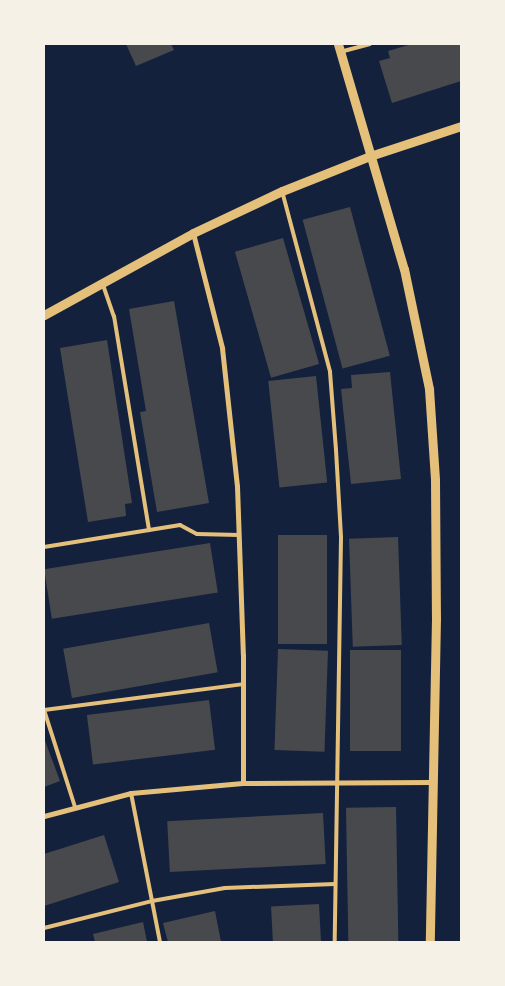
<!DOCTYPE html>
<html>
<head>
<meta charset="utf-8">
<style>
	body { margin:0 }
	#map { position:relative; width:505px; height:986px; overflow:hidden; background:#14213d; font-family:"DejaVu Sans",sans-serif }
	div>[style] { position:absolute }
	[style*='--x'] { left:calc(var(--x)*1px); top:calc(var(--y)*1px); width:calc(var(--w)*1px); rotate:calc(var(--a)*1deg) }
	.building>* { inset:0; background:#48494c; transform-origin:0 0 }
	.service>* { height:4px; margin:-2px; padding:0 2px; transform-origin:2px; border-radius:2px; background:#e5c07b }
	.minor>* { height:5px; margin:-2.5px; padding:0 2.5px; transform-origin:2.5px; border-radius:2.5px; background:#e5c07b }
	.tertiary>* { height:9px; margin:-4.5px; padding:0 4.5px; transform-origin:4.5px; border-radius:4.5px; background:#e5c07b }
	span { translate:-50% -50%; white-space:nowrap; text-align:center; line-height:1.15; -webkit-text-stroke:5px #f6f1e7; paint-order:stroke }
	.frame { position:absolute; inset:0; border:45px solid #f6f1e7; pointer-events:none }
</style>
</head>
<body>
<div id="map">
	<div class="building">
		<div style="clip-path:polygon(126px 44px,171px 44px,174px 50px,136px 66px)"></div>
		<div style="clip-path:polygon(412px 44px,461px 44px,461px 81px,392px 103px,379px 61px,390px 58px,388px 51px)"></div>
		<div style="left:350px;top:207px;width:154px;height:49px;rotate:75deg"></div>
		<div style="left:283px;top:238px;width:131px;height:50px;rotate:74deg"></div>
		<div style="clip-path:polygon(174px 301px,209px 503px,157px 512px,140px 412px,146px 411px,129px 309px)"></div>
		<div style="clip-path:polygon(107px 340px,132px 503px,125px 504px,126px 516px,88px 522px,60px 348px)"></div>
		<div style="clip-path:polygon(390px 372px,401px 479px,351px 484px,341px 389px,352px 388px,351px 375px)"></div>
		<div style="left:316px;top:376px;width:107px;height:48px;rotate:84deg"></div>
		<div style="left:278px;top:535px;width:49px;height:109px"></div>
		<div style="left:398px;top:537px;width:108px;height:49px;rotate:88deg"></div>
		<div style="left:210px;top:543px;width:50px;height:168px;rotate:81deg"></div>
		<div style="left:209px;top:623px;width:50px;height:148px;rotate:80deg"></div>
		<div style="left:278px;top:649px;width:50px;height:101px;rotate:2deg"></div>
		<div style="left:350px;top:650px;width:51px;height:101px"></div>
		<div style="left:209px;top:700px;width:50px;height:123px;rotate:83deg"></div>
		<div style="clip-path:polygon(44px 738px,60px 781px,44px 787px)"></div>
		<div style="left:396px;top:807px;width:135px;height:50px;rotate:89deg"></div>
		<div style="left:323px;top:813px;width:51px;height:156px;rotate:87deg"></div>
		<div style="clip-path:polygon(104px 835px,119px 882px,44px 906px,44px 854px)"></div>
		<div style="left:319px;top:904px;width:38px;height:48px;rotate:87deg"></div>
		<div style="clip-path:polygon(215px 911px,221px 942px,168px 942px,163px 923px)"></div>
		<div style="clip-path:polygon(143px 922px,147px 942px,95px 942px,93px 934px)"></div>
	</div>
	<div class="service">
		<div style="--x:340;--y:52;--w:31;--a:-15"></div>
		<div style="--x:282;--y:191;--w:187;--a:75.1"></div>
		<div style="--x:330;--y:372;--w:78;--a:85.6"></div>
		<div style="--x:336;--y:450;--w:88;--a:86.7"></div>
		<div style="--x:341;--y:538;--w:404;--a:90.9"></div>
		<div style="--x:102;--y:282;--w:36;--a:71"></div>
		<div style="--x:114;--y:316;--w:217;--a:80.7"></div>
		<div style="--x:44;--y:547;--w:138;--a:-9.2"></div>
		<div style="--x:180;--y:525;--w:19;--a:28"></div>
		<div style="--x:197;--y:534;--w:42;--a:1.4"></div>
		<div style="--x:131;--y:793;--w:152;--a:79"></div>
		<div style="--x:75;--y:807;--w:102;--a:-107.7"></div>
		<div style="--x:44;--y:710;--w:201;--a:-7.4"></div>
		<div style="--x:44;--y:928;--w:111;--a:-14"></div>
		<div style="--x:152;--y:901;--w:74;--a:-10.1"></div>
		<div style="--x:225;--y:888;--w:110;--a:-2.1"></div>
	</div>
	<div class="minor">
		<div style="--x:193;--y:233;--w:119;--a:75.8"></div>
		<div style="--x:222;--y:348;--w:139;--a:83.8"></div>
		<div style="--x:237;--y:486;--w:169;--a:88"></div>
		<div style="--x:243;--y:655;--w:128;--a:90"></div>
		<div style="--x:44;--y:816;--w:90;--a:-14.8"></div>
		<div style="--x:131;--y:793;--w:112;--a:-5.1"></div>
		<div style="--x:243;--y:783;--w:189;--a:-0.3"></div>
	</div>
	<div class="tertiary">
		<div style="--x:338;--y:44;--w:234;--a:73.7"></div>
		<div style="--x:404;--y:269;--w:123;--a:78.2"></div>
		<div style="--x:429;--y:389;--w:91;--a:86.2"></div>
		<div style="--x:435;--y:480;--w:138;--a:89.6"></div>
		<div style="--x:436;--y:618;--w:324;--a:91.1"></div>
		<div style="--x:44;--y:315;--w:170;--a:-28.8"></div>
		<div style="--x:193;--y:233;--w:98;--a:-25.3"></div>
		<div style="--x:282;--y:191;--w:95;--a:-21.7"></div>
		<div style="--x:370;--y:156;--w:96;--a:-18.2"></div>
	</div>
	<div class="frame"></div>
</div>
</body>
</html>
